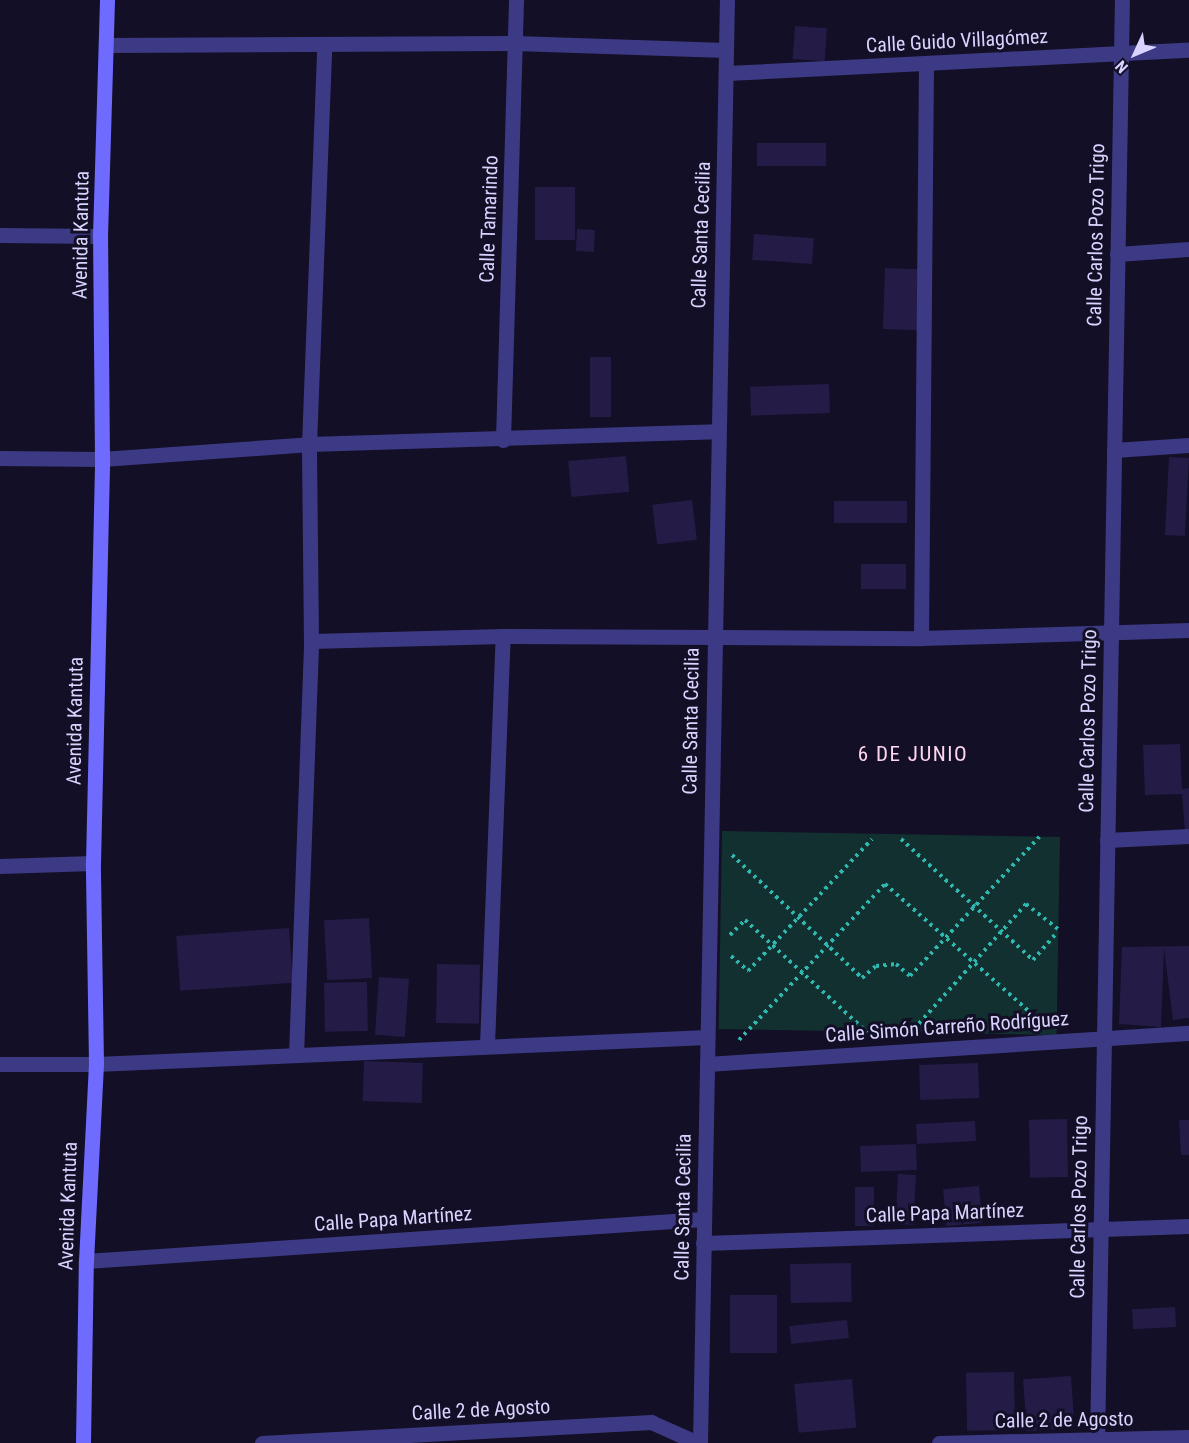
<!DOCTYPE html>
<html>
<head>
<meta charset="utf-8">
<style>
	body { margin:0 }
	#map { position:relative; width:1189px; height:1443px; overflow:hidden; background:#130f26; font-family:"Roboto Condensed",sans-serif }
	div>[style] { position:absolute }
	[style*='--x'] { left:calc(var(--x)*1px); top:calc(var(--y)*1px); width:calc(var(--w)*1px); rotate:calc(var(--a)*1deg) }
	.green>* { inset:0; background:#12302f; transform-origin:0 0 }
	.building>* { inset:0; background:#241b47; transform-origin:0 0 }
	.path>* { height:4px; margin-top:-2px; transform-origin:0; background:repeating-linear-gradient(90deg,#2fb8b0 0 3px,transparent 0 7.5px) }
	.street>* { height:15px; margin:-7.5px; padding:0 7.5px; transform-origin:7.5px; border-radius:7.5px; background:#3d3a85 }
	.secondary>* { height:15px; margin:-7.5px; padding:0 7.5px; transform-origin:7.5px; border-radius:7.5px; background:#6f6bff }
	span { translate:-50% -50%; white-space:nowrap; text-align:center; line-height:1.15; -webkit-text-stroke:6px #130f26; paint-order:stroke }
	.street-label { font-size:20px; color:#d9d4ff }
	.neighbourhood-label { font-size:21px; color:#ffd6f0; letter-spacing:1.5px }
	.north { position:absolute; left:1105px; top:24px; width:60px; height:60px; -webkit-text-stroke:4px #130f26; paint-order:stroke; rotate:226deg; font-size:16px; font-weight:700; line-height:24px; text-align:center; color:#d9d4ff }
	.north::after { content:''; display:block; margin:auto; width:21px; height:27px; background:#d9d4ff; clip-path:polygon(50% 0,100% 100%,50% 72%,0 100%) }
</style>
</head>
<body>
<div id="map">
	<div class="green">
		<div style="left:1060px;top:837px;width:198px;height:338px;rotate:91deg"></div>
	</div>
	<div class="building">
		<div style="left:795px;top:26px;width:32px;height:33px;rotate:4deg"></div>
		<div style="left:757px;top:143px;width:69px;height:23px"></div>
		<div style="left:535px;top:187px;width:40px;height:53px"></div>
		<div style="left:577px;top:229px;width:18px;height:22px;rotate:3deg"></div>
		<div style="left:754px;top:234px;width:60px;height:26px;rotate:4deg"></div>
		<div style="left:885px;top:268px;width:35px;height:61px;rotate:2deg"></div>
		<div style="left:590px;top:357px;width:21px;height:60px"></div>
		<div style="left:829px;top:384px;width:29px;height:79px;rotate:88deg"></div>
		<div style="left:626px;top:456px;width:36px;height:58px;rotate:85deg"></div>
		<div style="left:1169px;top:457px;width:20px;height:78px;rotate:3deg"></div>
		<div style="left:692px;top:500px;width:40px;height:40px;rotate:83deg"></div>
		<div style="left:834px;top:501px;width:73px;height:22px"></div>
		<div style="left:861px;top:564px;width:45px;height:25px"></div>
		<div style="clip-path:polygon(1180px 744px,1182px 789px,1189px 788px,1189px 832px,1185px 832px,1182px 794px,1145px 795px,1143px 745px)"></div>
		<div style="left:369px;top:918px;width:60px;height:45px;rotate:87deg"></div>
		<div style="left:289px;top:928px;width:55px;height:113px;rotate:86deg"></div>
		<div style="clip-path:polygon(1189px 946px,1189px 1018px,1173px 1020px,1164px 949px,1161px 1027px,1119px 1024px,1122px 947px)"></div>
		<div style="left:437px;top:964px;width:43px;height:59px;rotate:1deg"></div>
		<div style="left:379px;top:977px;width:30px;height:58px;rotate:4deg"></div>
		<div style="left:367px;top:982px;width:49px;height:43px;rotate:89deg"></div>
		<div style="left:364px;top:1061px;width:59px;height:40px;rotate:2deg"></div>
		<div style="left:978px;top:1063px;width:35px;height:59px;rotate:88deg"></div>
		<div style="left:1067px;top:1119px;width:58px;height:38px;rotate:89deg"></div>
		<div style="clip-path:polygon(1179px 1120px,1189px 1120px,1189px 1155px,1181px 1155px)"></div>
		<div style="left:975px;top:1121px;width:20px;height:59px;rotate:87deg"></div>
		<div style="left:916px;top:1144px;width:26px;height:56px;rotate:88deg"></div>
		<div style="left:898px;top:1174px;width:18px;height:50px;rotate:3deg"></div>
		<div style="left:979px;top:1186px;width:37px;height:36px;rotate:85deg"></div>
		<div style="left:855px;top:1187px;width:19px;height:39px"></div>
		<div style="left:851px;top:1263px;width:39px;height:61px;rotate:89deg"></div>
		<div style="left:730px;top:1295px;width:47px;height:58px"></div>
		<div style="left:1175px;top:1307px;width:20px;height:43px;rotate:87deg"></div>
		<div style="left:847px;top:1320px;width:18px;height:58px;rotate:84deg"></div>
		<div style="left:1014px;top:1372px;width:58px;height:48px;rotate:89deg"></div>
		<div style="left:1071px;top:1376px;width:52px;height:48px;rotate:86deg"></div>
		<div style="left:852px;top:1379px;width:49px;height:58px;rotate:85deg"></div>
	</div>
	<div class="path">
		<div style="--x:901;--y:839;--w:179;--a:42.5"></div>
		<div style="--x:1033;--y:960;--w:37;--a:-49"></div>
		<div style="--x:732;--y:855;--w:179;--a:43.4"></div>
		<div style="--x:862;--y:978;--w:18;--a:-41"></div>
		<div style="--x:876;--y:966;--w:20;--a:-6"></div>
		<div style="--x:896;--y:964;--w:18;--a:41"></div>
		<div style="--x:910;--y:976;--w:190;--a:-47.1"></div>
		<div style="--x:730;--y:935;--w:21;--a:-45"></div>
		<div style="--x:745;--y:920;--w:167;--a:42.6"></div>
		<div style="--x:731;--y:956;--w:23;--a:41"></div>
		<div style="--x:748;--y:971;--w:181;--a:-46.8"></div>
		<div style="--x:914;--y:1029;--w:168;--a:-48.1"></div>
		<div style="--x:1026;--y:904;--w:41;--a:38"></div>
		<div style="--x:739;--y:1040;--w:214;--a:-46.9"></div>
		<div style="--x:885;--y:884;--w:208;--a:41.5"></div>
	</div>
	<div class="street">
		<div style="--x:107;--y:45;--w:408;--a:-0.3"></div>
		<div style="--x:515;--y:43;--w:211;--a:1.9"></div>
		<div style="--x:727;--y:73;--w:463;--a:-2.9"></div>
		<div style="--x:0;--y:235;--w:100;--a:0.6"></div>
		<div style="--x:1117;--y:254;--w:72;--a:-4"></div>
		<div style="--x:503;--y:440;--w:440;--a:-88.3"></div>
		<div style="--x:1114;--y:450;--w:75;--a:-3.8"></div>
		<div style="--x:0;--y:458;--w:102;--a:0.6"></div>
		<div style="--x:102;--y:459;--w:208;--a:-4.1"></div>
		<div style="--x:309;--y:444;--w:407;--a:-1.8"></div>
		<div style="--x:921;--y:638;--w:573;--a:-89.5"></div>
		<div style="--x:311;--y:641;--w:192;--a:-1.5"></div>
		<div style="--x:503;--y:636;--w:418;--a:0.3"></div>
		<div style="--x:921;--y:638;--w:268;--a:-1.7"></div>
		<div style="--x:1107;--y:840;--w:82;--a:-2.8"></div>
		<div style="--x:0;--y:866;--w:93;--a:-1.8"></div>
		<div style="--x:487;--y:1045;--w:409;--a:-87.8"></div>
		<div style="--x:296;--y:1055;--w:414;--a:-87.9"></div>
		<div style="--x:311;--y:641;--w:197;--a:-90.6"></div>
		<div style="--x:309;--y:444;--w:399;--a:-87.8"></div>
		<div style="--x:0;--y:1064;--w:96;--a:0"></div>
		<div style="--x:96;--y:1064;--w:612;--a:-2.53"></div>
		<div style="--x:707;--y:1064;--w:483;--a:-3.7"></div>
		<div style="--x:703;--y:1243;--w:486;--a:-2"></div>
		<div style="--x:86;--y:1261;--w:618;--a:-3.89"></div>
		<div style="--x:262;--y:1443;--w:390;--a:-3.1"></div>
		<div style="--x:651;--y:1422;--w:51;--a:24.1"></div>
		<div style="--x:700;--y:1443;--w:1443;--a:-88.93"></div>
		<div style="--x:939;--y:1443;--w:250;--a:-1.4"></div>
		<div style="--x:1097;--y:1443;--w:1443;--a:-89.01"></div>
	</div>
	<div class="secondary">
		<div style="--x:83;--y:1443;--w:182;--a:-89.1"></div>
		<div style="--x:86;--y:1261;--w:197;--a:-87.1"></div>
		<div style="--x:96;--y:1064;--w:201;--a:-90.9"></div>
		<div style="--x:93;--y:863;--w:404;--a:-88.7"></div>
		<div style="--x:102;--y:459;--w:223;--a:-90.5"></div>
		<div style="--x:100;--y:236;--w:236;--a:-88.3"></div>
	</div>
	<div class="street-label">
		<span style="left:957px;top:41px;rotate:-3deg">Calle Guido Villagómez</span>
		<span style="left:489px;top:219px;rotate:-88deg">Calle Tamarindo</span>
		<span style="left:81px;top:235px;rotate:-89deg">Avenida Kantuta</span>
		<span style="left:701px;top:235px;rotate:-88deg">Calle Santa Cecilia</span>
		<span style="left:1096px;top:235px;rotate:-89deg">Calle Carlos Pozo Trigo</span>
		<span style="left:75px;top:721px;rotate:-89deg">Avenida Kantuta</span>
		<span style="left:691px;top:721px;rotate:-89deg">Calle Santa Cecilia</span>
		<span style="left:1088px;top:721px;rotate:-89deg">Calle Carlos Pozo Trigo</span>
		<span style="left:947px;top:1027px;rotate:-4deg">Calle Simón Carreño Rodríguez</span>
		<span style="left:68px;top:1206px;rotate:-88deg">Avenida Kantuta</span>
		<span style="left:683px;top:1207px;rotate:-89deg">Calle Santa Cecilia</span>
		<span style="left:1079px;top:1207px;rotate:-89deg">Calle Carlos Pozo Trigo</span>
		<span style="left:945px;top:1213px;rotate:-2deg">Calle Papa Martínez</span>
		<span style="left:393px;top:1219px;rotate:-4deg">Calle Papa Martínez</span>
		<span style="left:481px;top:1410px;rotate:-3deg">Calle 2 de Agosto</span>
		<span style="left:1064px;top:1420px;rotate:-1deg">Calle 2 de Agosto</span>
	</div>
	<div class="neighbourhood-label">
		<span style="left:913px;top:754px">6 DE JUNIO</span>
	</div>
	<div class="north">N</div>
</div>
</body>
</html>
